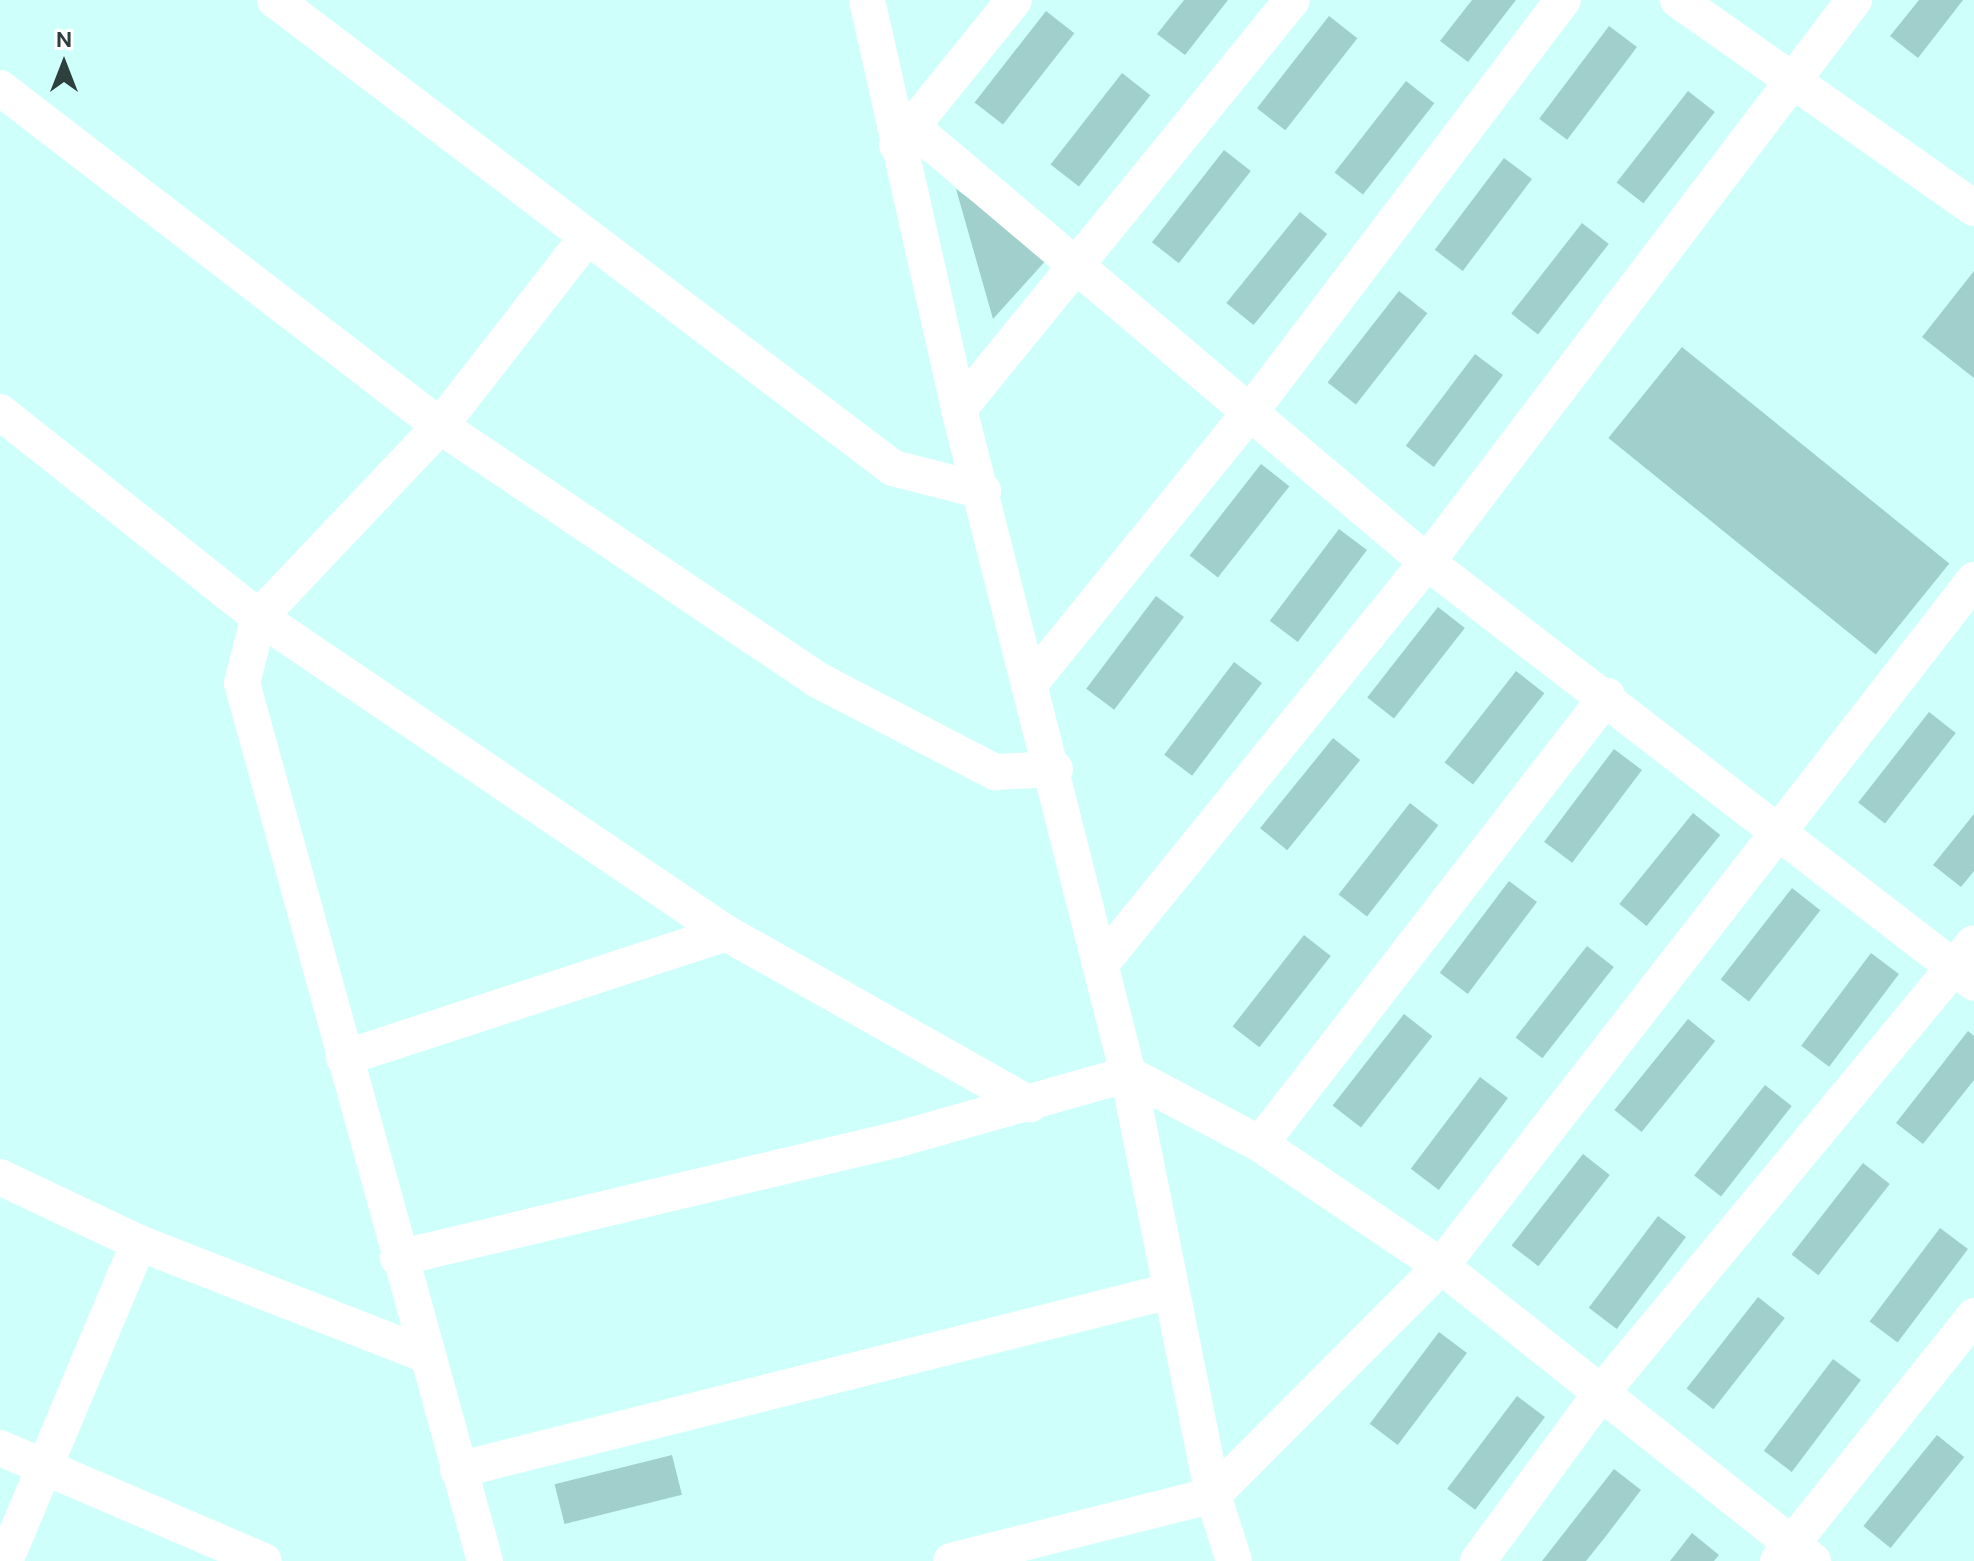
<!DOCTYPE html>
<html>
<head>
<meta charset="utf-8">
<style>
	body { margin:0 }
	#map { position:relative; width:1974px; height:1561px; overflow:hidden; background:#cffffb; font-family:"DM Sans",sans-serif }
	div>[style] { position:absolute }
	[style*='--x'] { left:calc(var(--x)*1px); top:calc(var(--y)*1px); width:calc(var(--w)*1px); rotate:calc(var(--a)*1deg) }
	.building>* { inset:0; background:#a1cfcb; transform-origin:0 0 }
	.street>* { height:36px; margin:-18px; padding:0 18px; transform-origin:18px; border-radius:18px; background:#fff }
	span { translate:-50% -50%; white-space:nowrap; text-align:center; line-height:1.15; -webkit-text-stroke:8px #fff; paint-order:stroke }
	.north { position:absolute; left:24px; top:24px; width:80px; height:80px; -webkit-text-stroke:6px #fff; paint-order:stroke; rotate:0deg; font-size:22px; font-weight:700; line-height:32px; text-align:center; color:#2d403e }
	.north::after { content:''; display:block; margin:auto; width:28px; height:36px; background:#2d403e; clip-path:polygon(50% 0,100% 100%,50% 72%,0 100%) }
</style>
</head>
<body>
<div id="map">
	<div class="building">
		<div style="clip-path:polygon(1184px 0,1228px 0,1185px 55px,1157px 34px)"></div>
		<div style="clip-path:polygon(1472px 0,1516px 0,1468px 62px,1440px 41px)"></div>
		<div style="clip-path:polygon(1919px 0,1963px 0,1918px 58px,1890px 36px)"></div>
		<div style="left:1046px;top:11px;width:36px;height:116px;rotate:38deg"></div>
		<div style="left:1329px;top:16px;width:36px;height:117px;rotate:38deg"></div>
		<div style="left:1609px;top:26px;width:35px;height:116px;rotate:37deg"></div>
		<div style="left:1122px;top:73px;width:36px;height:116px;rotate:38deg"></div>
		<div style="left:1406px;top:81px;width:36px;height:116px;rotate:38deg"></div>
		<div style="left:1688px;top:91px;width:34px;height:116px;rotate:38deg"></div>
		<div style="left:1224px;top:150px;width:34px;height:117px;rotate:38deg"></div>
		<div style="left:1504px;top:158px;width:35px;height:115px;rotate:37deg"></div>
		<div style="clip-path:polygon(956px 189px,1049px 257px,993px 319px)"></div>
		<div style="left:1300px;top:212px;width:35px;height:117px;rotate:39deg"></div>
		<div style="left:1582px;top:223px;width:34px;height:115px;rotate:38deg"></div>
		<div style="clip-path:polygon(1974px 271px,1974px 378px,1922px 337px)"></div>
		<div style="left:1399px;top:291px;width:36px;height:116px;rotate:38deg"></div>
		<div style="left:1682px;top:347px;width:344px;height:117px;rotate:39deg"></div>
		<div style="left:1475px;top:354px;width:35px;height:115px;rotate:37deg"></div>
		<div style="left:1261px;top:464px;width:36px;height:116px;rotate:38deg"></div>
		<div style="left:1339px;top:529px;width:35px;height:115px;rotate:37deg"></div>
		<div style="left:1156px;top:596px;width:35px;height:116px;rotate:37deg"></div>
		<div style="left:1438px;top:607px;width:34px;height:115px;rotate:38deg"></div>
		<div style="left:1234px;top:662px;width:35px;height:116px;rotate:37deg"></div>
		<div style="left:1516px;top:671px;width:36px;height:116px;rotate:38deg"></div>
		<div style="left:1929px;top:712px;width:34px;height:115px;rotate:38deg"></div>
		<div style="left:1333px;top:738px;width:35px;height:116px;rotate:39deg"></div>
		<div style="left:1614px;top:749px;width:35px;height:116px;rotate:37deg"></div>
		<div style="left:1410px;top:803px;width:36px;height:116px;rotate:38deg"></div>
		<div style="left:1693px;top:813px;width:35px;height:117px;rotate:39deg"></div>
		<div style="clip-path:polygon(1974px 814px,1974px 871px,1961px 887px,1933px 865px)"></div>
		<div style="left:1509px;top:881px;width:35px;height:115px;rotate:37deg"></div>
		<div style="left:1792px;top:888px;width:36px;height:116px;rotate:38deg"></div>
		<div style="left:1304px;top:935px;width:34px;height:116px;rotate:38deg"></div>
		<div style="left:1587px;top:946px;width:34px;height:116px;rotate:38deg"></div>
		<div style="left:1871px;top:953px;width:35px;height:116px;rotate:37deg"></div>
		<div style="left:1404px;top:1014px;width:36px;height:116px;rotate:38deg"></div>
		<div style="left:1688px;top:1019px;width:35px;height:117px;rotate:39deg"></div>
		<div style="clip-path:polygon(1968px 1031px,1974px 1036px,1974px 1080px,1923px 1144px,1896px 1123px)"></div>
		<div style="left:1480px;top:1077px;width:35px;height:115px;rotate:37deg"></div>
		<div style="left:1765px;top:1085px;width:34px;height:115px;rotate:38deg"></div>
		<div style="left:1583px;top:1154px;width:34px;height:116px;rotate:38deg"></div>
		<div style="left:1863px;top:1163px;width:34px;height:116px;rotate:38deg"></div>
		<div style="left:1658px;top:1216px;width:35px;height:115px;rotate:37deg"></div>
		<div style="left:1940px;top:1228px;width:35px;height:117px;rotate:37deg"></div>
		<div style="left:1758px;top:1297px;width:34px;height:116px;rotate:38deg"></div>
		<div style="left:1439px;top:1332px;width:35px;height:115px;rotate:37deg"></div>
		<div style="left:1833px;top:1359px;width:35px;height:115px;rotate:37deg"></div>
		<div style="left:1517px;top:1396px;width:35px;height:116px;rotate:37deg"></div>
		<div style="left:1937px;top:1435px;width:35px;height:117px;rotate:39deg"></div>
		<div style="left:672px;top:1455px;width:41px;height:121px;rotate:76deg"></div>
		<div style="clip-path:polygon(1614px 1469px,1641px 1490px,1606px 1536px,1586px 1561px,1542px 1561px)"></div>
		<div style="clip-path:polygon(1692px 1533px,1719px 1555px,1714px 1561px,1670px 1561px)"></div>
	</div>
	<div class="street">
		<div style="--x:275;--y:0;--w:775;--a:37.14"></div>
		<div style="--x:893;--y:468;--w:93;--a:14.3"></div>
		<div style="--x:867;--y:0;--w:419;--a:77.3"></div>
		<div style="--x:959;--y:409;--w:686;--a:75.74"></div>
		<div style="--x:1128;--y:1074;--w:429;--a:78.6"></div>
		<div style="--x:1213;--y:1495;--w:69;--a:72.3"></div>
		<div style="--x:1678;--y:0;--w:362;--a:35.1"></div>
		<div style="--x:0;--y:88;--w:555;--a:37.53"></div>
		<div style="--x:440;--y:426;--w:453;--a:33.9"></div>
		<div style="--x:816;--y:679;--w:202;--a:27.5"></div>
		<div style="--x:995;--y:772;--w:60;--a:-2.9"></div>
		<div style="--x:911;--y:126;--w:676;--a:40.2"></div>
		<div style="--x:1427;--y:562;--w:690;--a:37.58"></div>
		<div style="--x:897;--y:145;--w:186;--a:-51.1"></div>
		<div style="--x:959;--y:409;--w:527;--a:-50.85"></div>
		<div style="--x:0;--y:412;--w:330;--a:38.4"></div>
		<div style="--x:259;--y:617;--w:564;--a:34.08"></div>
		<div style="--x:726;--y:933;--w:349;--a:29.4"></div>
		<div style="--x:1033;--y:680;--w:346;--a:-51"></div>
		<div style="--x:1251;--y:411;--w:516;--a:-52.8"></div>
		<div style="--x:1101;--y:964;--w:518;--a:-50.96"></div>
		<div style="--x:1427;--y:562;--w:706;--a:-52.77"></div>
		<div style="--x:344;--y:1058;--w:402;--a:-18.1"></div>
		<div style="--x:1260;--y:1144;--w:567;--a:-52.24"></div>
		<div style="--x:0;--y:1177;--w:154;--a:25.4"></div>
		<div style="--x:139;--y:1243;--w:305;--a:21.3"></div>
		<div style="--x:398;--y:1258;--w:515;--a:-13.36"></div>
		<div style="--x:899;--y:1139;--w:238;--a:-15.8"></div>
		<div style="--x:1128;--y:1074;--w:149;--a:27.9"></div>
		<div style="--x:1260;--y:1144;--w:218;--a:34"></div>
		<div style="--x:1441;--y:1266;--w:475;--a:38.4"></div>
		<div style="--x:0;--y:1448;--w:287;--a:23.2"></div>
		<div style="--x:458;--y:1470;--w:734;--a:-14.11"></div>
		<div style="--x:5;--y:1561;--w:345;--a:-67.2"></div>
		<div style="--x:485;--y:1561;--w:911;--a:-105.47"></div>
		<div style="--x:242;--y:683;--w:68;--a:-75.6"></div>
		<div style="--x:259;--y:617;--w:263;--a:-46.5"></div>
		<div style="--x:440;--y:426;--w:239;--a:-52.1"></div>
		<div style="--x:951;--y:1561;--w:270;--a:-14.1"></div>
		<div style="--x:1213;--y:1495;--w:323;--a:-45.1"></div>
		<div style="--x:1441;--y:1266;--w:869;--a:-52.15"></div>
		<div style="--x:1478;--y:1561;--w:208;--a:-53.8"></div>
		<div style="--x:1601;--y:1393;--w:584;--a:-50.35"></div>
		<div style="--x:1778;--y:1561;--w:314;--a:-51.3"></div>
	</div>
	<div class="north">N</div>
</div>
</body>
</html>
